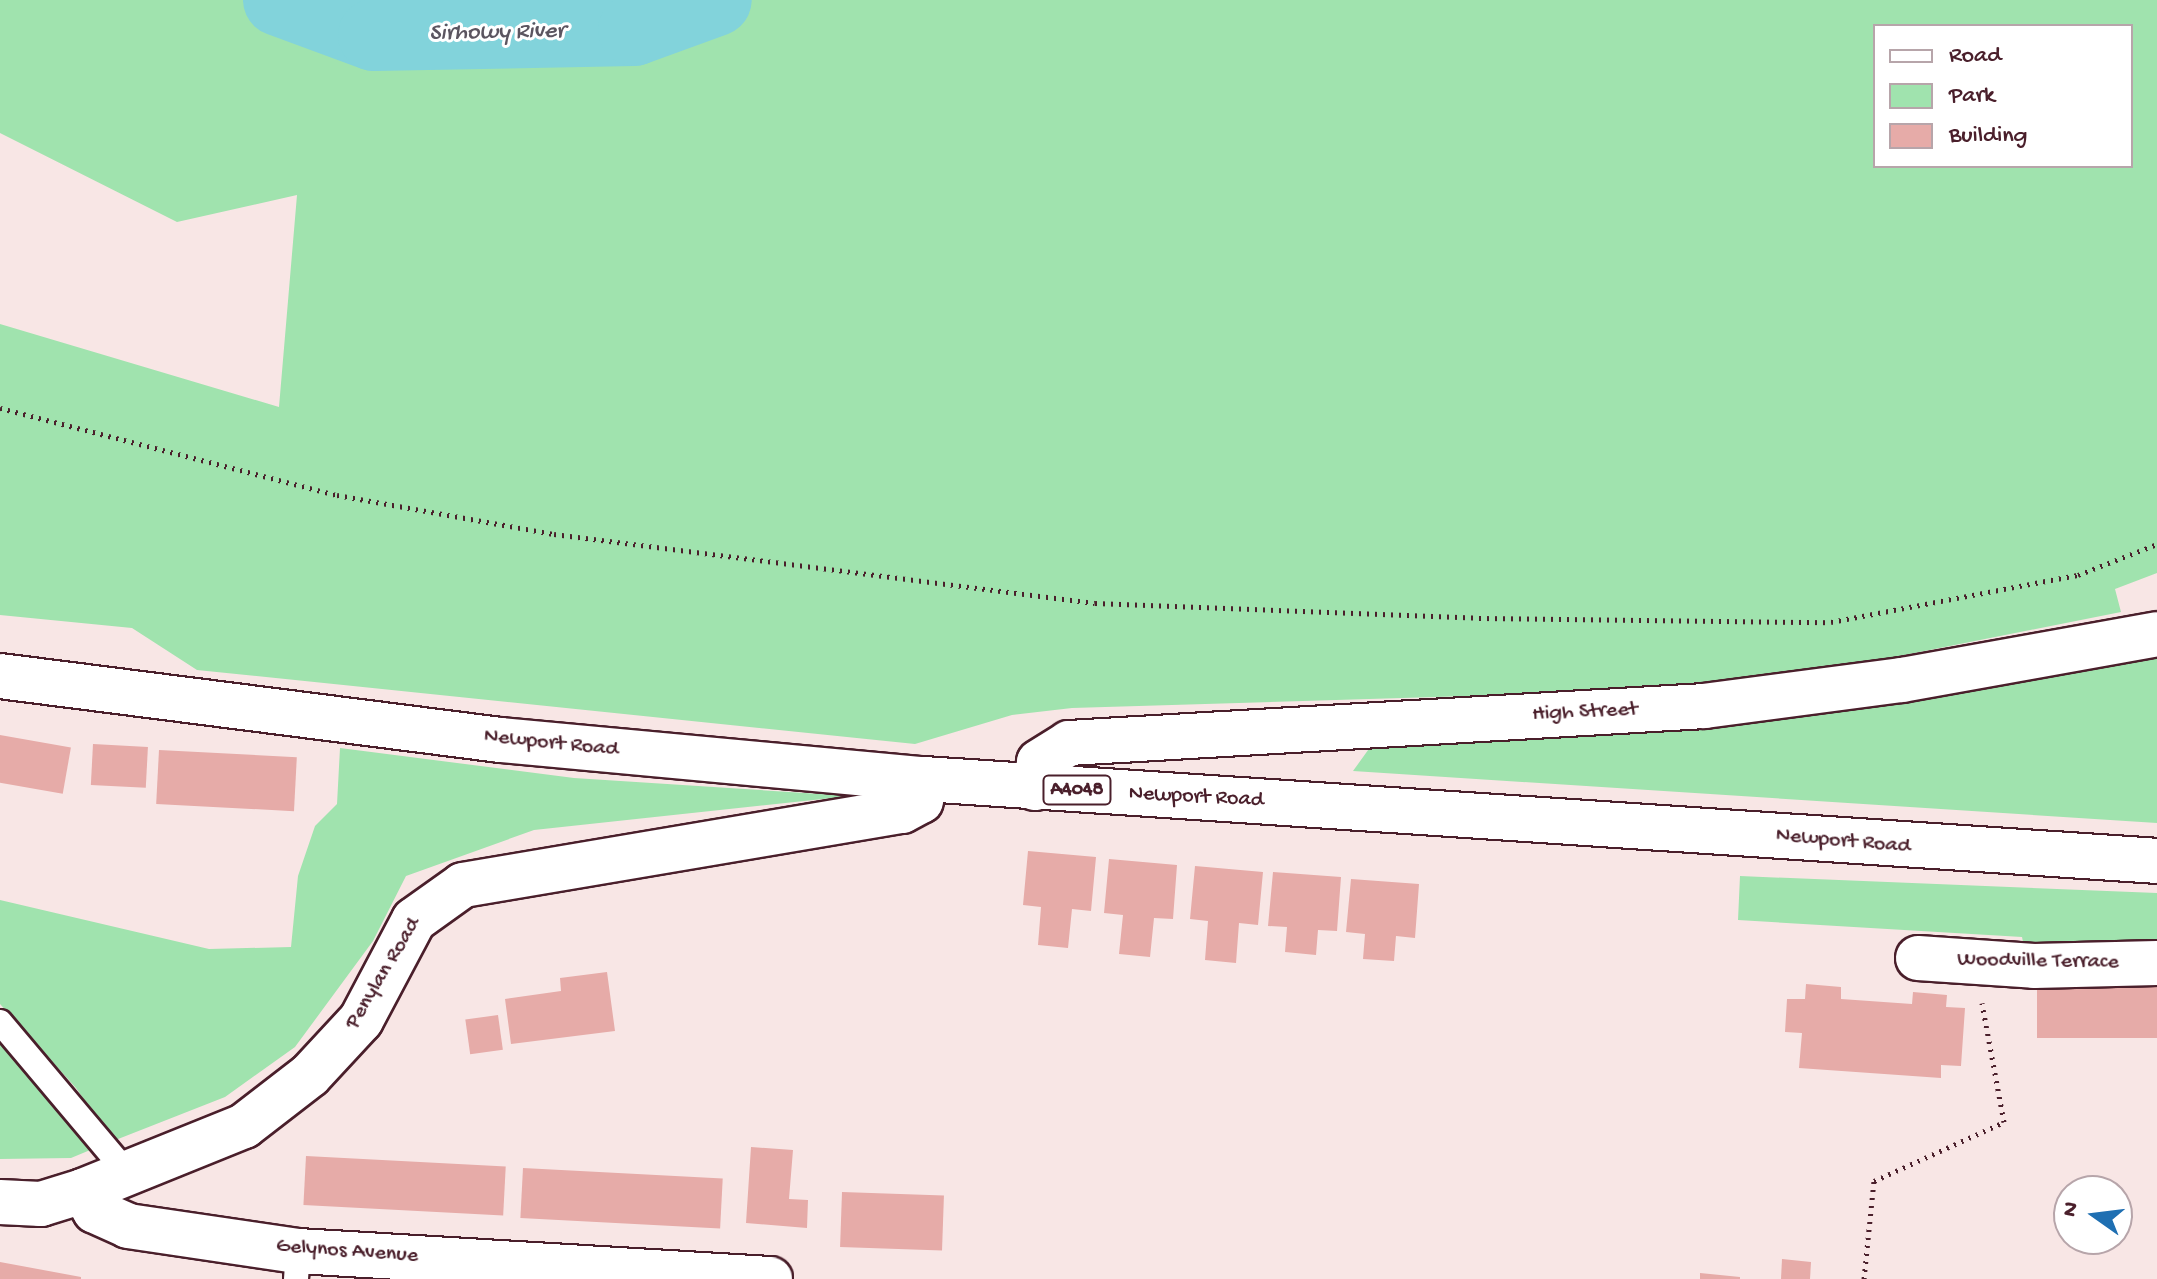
<!DOCTYPE html>
<html>
<head>
<meta charset="utf-8">
<style>
	body { margin:0 }
	#map { position:relative; width:2157px; height:1279px; overflow:hidden; background:#f8e6e5; font-family:"Gochi Hand",sans-serif }
	div>[style] { position:absolute }
	[style*='--x'] { left:calc(var(--x)*1px); top:calc(var(--y)*1px); width:calc(var(--w)*1px); rotate:calc(var(--a)*1deg) }
	.green>* { inset:0; background:#a0e3ae }
	.river>* { height:72px; margin:-36px; padding:0 36px; transform-origin:36px; border-radius:36px; background:#82d3db }
	.building>* { inset:0; background:#e6aba8; transform-origin:0 0 }
	.path>* { height:5px; margin-top:-2.5px; transform-origin:0; background:repeating-linear-gradient(90deg,#4a1f2b 0 2px,transparent 0 8px) }
	.roads { filter:drop-shadow(2px 0 #4a1f2b) drop-shadow(-2px 0 #4a1f2b) drop-shadow(0 2px #4a1f2b) drop-shadow(0 -2px #4a1f2b) }
	.service>* { height:24px; margin:-12px; padding:0 12px; transform-origin:12px; border-radius:12px; background:#fff }
	.minor>* { height:44px; margin:-22px; padding:0 22px; transform-origin:22px; border-radius:22px; background:#fff }
	.secondary>* { height:44px; margin:-22px; padding:0 22px; transform-origin:22px; border-radius:22px; background:#fff }
	.primary>* { height:44px; margin:-22px; padding:0 22px; transform-origin:22px; border-radius:22px; background:#fff }
	span { translate:-50% -50%; white-space:nowrap; text-align:center; line-height:1.15; -webkit-text-stroke:6px #fff; paint-order:stroke }
	.shield-label span { padding:2px 6px; background:#fff; border:2px solid; border-radius:6px; -webkit-text-stroke-width:0 }
	.shield-label { font-size:20px; color:#4a1f2b; font-weight:700 }
	.street-label { font-size:22px; color:#4a1f2b }
	.water-label { font-size:24px; color:#5b5560; font-style:italic }
	.legend { position:absolute; left:1873px; top:24px; width:260px; height:144px; box-sizing:border-box; background:#fff; border:2px solid #b7a5aa; margin:0; padding:10px 14px; list-style:none; font-size:24px; color:#4a1f2b }
	.legend li { display:flex; align-items:center; gap:16px; height:40px }
	.legend b { width:40px; border:2px solid #b7a5aa }
	.north { position:absolute; left:2053px; top:1175px; width:80px; height:80px; box-sizing:border-box; background:#fff; border:2px solid #b7a5aa; border-radius:50%; rotate:284deg; font-size:22px; font-weight:700; line-height:32px; text-align:center; color:#4a1f2b }
	.north::after { content:''; display:block; margin:auto; width:28px; height:36px; background:#1f6fb2; clip-path:polygon(50% 0,100% 100%,50% 72%,0 100%) }
</style>
</head>
<body>
<div id="map">
	<div class="green">
		<div style="clip-path:polygon(evenodd,0 0,2157px 0,2157px 573px,2115px 589px,2121px 612px,1814px 673px,1603px 692px,1072px 708px,1012px 715px,915px 744px,197px 670px,132px 628px,0 615px,0 324px,279px 407px,297px 195px,177px 222px,0 133px,0 0,1875px 26px,2131px 26px,2131px 166px,1875px 166px,1875px 26px)"></div>
		<div style="clip-path:polygon(2157px 653px,2157px 823px,1353px 771px,1371px 746px,1819px 715px)"></div>
		<div style="clip-path:polygon(340px 748px,574px 778px,851px 796px,534px 830px,406px 876px,373px 941px,295px 1047px,225px 1097px,113px 1141px,76px 1088px,0 1004px,0 900px,209px 949px,291px 947px,298px 876px,315px 826px,337px 804px)"></div>
		<div style="clip-path:polygon(1740px 876px,2157px 893px,2157px 946px,2024px 947px,2022px 937px,1738px 920px)"></div>
		<div style="clip-path:polygon(0 1037px,95px 1148px,71px 1158px,0 1159px)"></div>
	</div>
	<div class="river">
		<div style="--x:279;--y:0;--w:101;--a:20.2"></div>
		<div style="--x:374;--y:35;--w:260;--a:-1.1"></div>
		<div style="--x:634;--y:30;--w:87;--a:-20.1"></div>
	</div>
	<div class="building">
		<div style="left:0;top:735px;width:72px;height:47px;rotate:10deg"></div>
		<div style="left:93px;top:744px;width:55px;height:41px;rotate:3deg"></div>
		<div style="left:159px;top:750px;width:138px;height:54px;rotate:3deg"></div>
		<div style="clip-path:polygon(1028px 851px,1096px 857px,1091px 911px,1072px 909px,1068px 948px,1038px 945px,1041px 907px,1023px 905px)"></div>
		<div style="clip-path:polygon(1109px 859px,1177px 865px,1173px 919px,1154px 918px,1150px 957px,1119px 954px,1123px 915px,1104px 913px)"></div>
		<div style="clip-path:polygon(1195px 866px,1263px 872px,1258px 925px,1239px 923px,1236px 963px,1205px 960px,1208px 921px,1190px 919px)"></div>
		<div style="clip-path:polygon(1273px 872px,1341px 877px,1337px 931px,1318px 930px,1316px 955px,1285px 952px,1287px 927px,1268px 926px)"></div>
		<div style="clip-path:polygon(1351px 879px,1419px 884px,1415px 938px,1396px 936px,1394px 961px,1363px 959px,1365px 934px,1346px 932px)"></div>
		<div style="clip-path:polygon(607px 972px,615px 1031px,511px 1044px,505px 999px,561px 991px,560px 978px)"></div>
		<div style="clip-path:polygon(1806px 984px,1841px 987px,1841px 999px,1912px 1004px,1913px 992px,1947px 995px,1946px 1007px,1965px 1008px,1961px 1066px,1941px 1065px,1941px 1078px,1799px 1068px,1802px 1033px,1785px 1032px,1787px 999px,1805px 999px)"></div>
		<div style="left:2157px;top:986px;width:52px;height:120px;rotate:90deg"></div>
		<div style="left:498px;top:1015px;width:35px;height:33px;rotate:82deg"></div>
		<div style="clip-path:polygon(751px 1147px,793px 1150px,789px 1199px,808px 1200px,807px 1228px,746px 1223px)"></div>
		<div style="left:306px;top:1156px;width:200px;height:49px;rotate:3deg"></div>
		<div style="left:523px;top:1168px;width:200px;height:50px;rotate:3deg"></div>
		<div style="left:842px;top:1192px;width:102px;height:55px;rotate:2deg"></div>
		<div style="clip-path:polygon(1782px 1259px,1811px 1262px,1810px 1279px,1781px 1279px)"></div>
		<div style="clip-path:polygon(0 1262px,81px 1277px,81px 1279px,0 1279px)"></div>
		<div style="clip-path:polygon(1700px 1273px,1740px 1277px,1740px 1279px,1700px 1279px)"></div>
	</div>
	<div class="path">
		<div style="--x:0;--y:408;--w:348;--a:14.5"></div>
		<div style="--x:337;--y:495;--w:220;--a:10.2"></div>
		<div style="--x:554;--y:534;--w:545;--a:7.27"></div>
		<div style="--x:1095;--y:603;--w:384;--a:2.2"></div>
		<div style="--x:1479;--y:618;--w:352;--a:0.7"></div>
		<div style="--x:1831;--y:622;--w:251;--a:-10.8"></div>
		<div style="--x:2078;--y:575;--w:85;--a:-21.4"></div>
		<div style="--x:1864;--y:1279;--w:99;--a:-84.2"></div>
		<div style="--x:1874;--y:1181;--w:143;--a:-24.4"></div>
		<div style="--x:2004;--y:1122;--w:121;--a:-100.5"></div>
	</div>
	<div class="roads">
		<div class="service">
			<div style="--x:0;--y:1022;--w:197;--a:49.9"></div>
			<div style="--x:296;--y:1279;--w:28;--a:-86"></div>
		</div>
		<div class="minor">
			<div style="--x:1035;--y:788;--w:26;--a:-81"></div>
			<div style="--x:1039;--y:762;--w:36;--a:-32"></div>
			<div style="--x:1069;--y:743;--w:636;--a:-3.33"></div>
			<div style="--x:1704;--y:706;--w:200;--a:-7.5"></div>
			<div style="--x:1902;--y:680;--w:259;--a:-10.2"></div>
			<div style="--x:1918;--y:958;--w:116;--a:3.9"></div>
			<div style="--x:2034;--y:966;--w:123;--a:-1.4"></div>
			<div style="--x:83;--y:1191;--w:23;--a:59"></div>
			<div style="--x:95;--y:1211;--w:36;--a:24"></div>
			<div style="--x:128;--y:1226;--w:172;--a:8.4"></div>
			<div style="--x:298;--y:1251;--w:473;--a:3.4"></div>
		</div>
		<div class="secondary">
			<div style="--x:0;--y:1202;--w:41;--a:2.8"></div>
			<div style="--x:41;--y:1204;--w:44;--a:-17.2"></div>
			<div style="--x:83;--y:1191;--w:174;--a:-22"></div>
			<div style="--x:244;--y:1126;--w:83;--a:-37.7"></div>
			<div style="--x:310;--y:1075;--w:75;--a:-47.2"></div>
			<div style="--x:361;--y:1020;--w:113;--a:-62.1"></div>
			<div style="--x:414;--y:920;--w:60;--a:-35.5"></div>
			<div style="--x:463;--y:885;--w:445;--a:-9.6"></div>
			<div style="--x:902;--y:811;--w:21;--a:-28"></div>
			<div style="--x:921;--y:801;--w:22;--a:-82"></div>
		</div>
		<div class="primary">
			<div style="--x:0;--y:676;--w:504;--a:7.29"></div>
			<div style="--x:500;--y:740;--w:426;--a:5.3"></div>
			<div style="--x:924;--y:779;--w:1236;--a:3.8"></div>
		</div>
	</div>
	<div class="shield-label">
		<span style="left:1077px;top:790px">A4048</span>
	</div>
	<div class="street-label">
		<span style="left:1585px;top:713px;rotate:-3deg">High Street</span>
		<span style="left:551px;top:744px;rotate:6deg">Newport Road</span>
		<span style="left:1196px;top:798px;rotate:3deg">Newport Road</span>
		<span style="left:1843px;top:842px;rotate:5deg">Newport Road</span>
		<span style="left:2038px;top:962px;rotate:1deg">Woodville Terrace</span>
		<span style="left:384px;top:974px;rotate:-59deg">Penylan Road</span>
		<span style="left:347px;top:1252px;rotate:4deg">Gelynos Avenue</span>
	</div>
	<div class="water-label">
		<span style="left:497px;top:33px;rotate:-1deg">Sirhowy River</span>
	</div>
	<ul class="legend">
	<li><b style="height:10px;background:#fff"></b>Road</li>
	<li><b style="height:22px;background:#a0e3ae"></b>Park</li>
	<li><b style="height:22px;background:#e6aba8"></b>Building</li>
	</ul>
	<div class="north">N</div>
</div>
</body>
</html>
